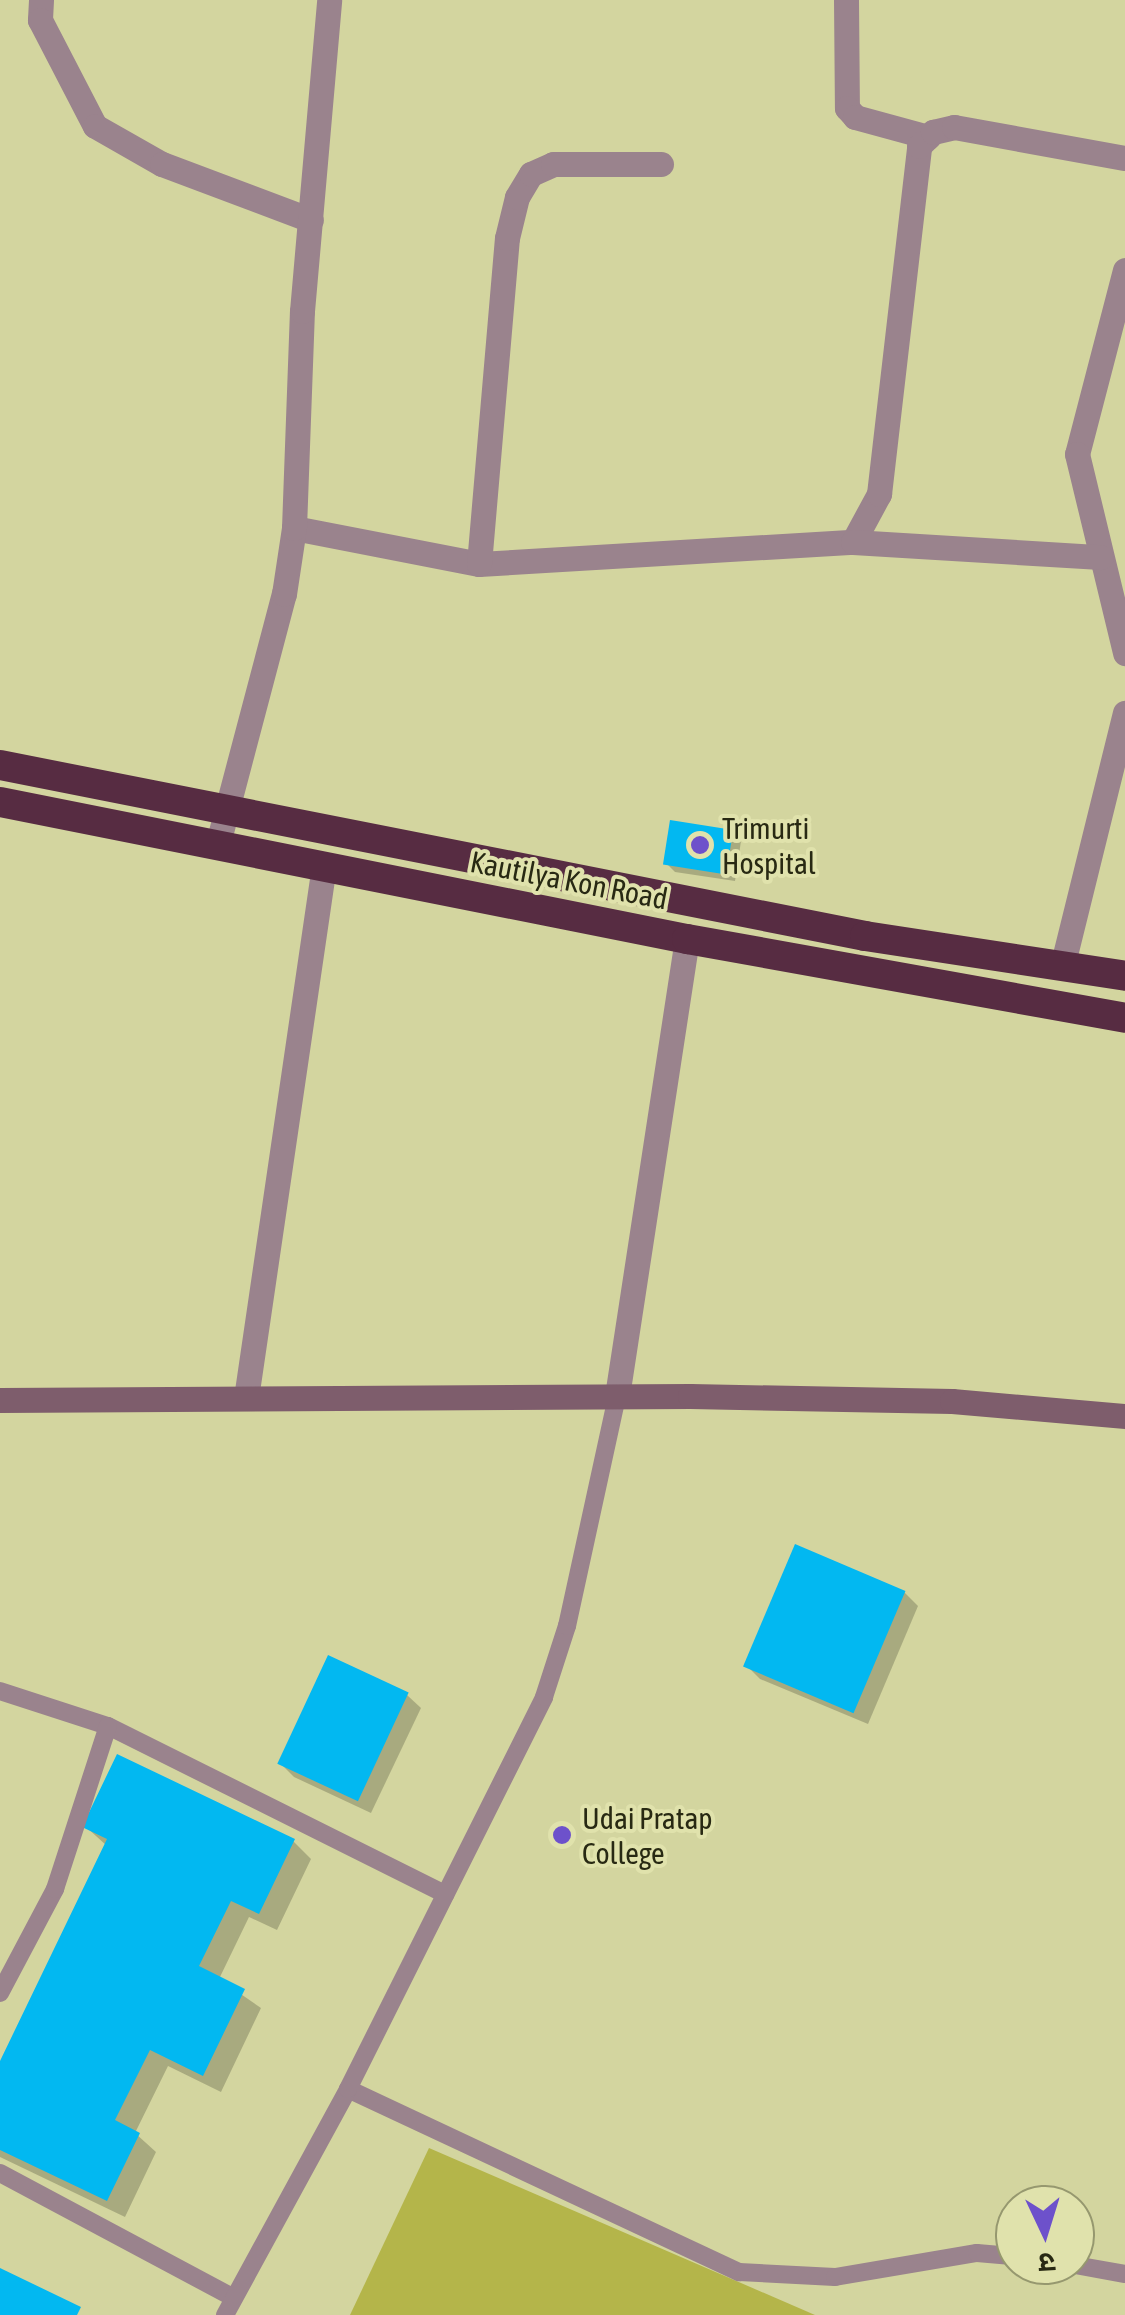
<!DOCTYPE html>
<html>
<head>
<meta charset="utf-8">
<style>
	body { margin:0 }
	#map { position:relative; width:1125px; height:2315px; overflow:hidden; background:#d3d59f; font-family:"Asap Condensed","Noto Sans Devanagari",sans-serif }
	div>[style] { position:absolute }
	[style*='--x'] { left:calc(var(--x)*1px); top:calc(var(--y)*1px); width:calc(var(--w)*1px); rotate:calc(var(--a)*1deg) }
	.green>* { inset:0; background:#b4b54a }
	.shadow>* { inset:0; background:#0003 }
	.building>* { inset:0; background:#02b8f1; transform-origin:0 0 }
	.lane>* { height:18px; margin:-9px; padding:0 9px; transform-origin:9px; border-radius:9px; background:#9a838d }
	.street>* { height:25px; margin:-12.5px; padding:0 12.5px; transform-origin:12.5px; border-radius:12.5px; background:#9a838d }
	.secondary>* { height:25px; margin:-12.5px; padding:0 12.5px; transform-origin:12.5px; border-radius:12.5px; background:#7e5d6c }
	.highway>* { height:30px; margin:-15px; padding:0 15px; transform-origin:15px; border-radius:15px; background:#572c42 }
	.dots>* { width:28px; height:28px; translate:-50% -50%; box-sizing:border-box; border:5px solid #e0e2ac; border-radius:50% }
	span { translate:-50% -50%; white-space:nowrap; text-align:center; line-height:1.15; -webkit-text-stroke:8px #e0e2ac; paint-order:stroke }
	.poi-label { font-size:30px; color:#282913 }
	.left { translate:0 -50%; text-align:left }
	.street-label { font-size:30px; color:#282913 }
	.north { position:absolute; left:995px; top:2185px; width:100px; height:100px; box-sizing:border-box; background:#e0e2ac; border:2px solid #96986f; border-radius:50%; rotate:176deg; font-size:28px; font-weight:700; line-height:40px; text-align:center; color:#282913 }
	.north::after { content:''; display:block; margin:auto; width:35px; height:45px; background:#6d51cb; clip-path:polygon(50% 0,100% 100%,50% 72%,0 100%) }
</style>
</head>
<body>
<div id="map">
	<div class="green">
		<div style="clip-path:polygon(429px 2148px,815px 2315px,350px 2315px)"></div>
	</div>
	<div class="shadow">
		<div style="clip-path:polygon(732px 832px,741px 841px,735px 881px,675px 872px,666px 863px)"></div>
		<div style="clip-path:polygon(904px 1592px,918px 1606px,868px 1724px,760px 1679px,746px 1665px)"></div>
		<div style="clip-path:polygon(407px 1695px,421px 1708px,371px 1813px,294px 1777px,280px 1763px)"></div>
		<div style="clip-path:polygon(85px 1826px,293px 1841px,311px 1859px,277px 1930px,249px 1917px,219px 1979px,261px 2008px,221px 2092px,168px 2066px,135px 2133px,156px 2152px,125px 2217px,0 2157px,0 2067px,107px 1846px)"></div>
	</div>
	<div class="building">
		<div style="left:670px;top:820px;width:64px;height:45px;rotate:9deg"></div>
		<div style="left:795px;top:1544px;width:120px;height:133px;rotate:23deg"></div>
		<div style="left:328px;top:1655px;width:89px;height:120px;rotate:25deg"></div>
		<div style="clip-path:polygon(117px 1754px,295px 1839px,259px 1914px,231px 1901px,199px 1966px,245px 1989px,203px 2076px,150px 2050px,115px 2120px,140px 2133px,107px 2201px,0 2150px,0 2061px,107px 1839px,82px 1827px)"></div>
		<div style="clip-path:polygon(0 2268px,81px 2307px,77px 2315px,0 2315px)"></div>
	</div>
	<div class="lane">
		<div style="--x:0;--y:1691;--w:114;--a:18"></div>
		<div style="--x:108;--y:1726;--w:377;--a:26.5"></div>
		<div style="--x:0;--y:1993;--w:118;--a:-62.1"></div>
		<div style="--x:55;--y:1889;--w:171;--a:-72"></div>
		<div style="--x:348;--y:2089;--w:432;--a:25.1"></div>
		<div style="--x:739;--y:2272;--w:96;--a:3"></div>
		<div style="--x:835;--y:2277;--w:144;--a:-9.6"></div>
		<div style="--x:977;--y:2253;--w:38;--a:5"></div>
		<div style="--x:0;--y:2173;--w:265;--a:28.1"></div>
		<div style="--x:1075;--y:2265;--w:51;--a:10.2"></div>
		<div style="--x:225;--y:2315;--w:257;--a:-61.4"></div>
		<div style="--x:348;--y:2089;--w:438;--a:-63.4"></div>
		<div style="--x:544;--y:1697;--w:75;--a:-72.1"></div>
		<div style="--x:567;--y:1626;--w:235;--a:-77.7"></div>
	</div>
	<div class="street">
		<div style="--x:41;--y:0;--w:20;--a:93"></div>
		<div style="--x:40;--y:20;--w:119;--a:62.6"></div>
		<div style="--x:95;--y:126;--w:77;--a:29.6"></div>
		<div style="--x:162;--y:164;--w:159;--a:20.6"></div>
		<div style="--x:846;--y:0;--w:108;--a:89.5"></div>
		<div style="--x:847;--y:108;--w:12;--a:48"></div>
		<div style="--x:855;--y:117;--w:76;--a:15.3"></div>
		<div style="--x:1125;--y:270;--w:190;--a:104.6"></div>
		<div style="--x:1077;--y:454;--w:205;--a:76.4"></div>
		<div style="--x:294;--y:528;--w:188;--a:11"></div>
		<div style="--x:479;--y:564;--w:375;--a:-3.4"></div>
		<div style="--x:853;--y:542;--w:55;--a:-61.6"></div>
		<div style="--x:879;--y:494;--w:350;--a:-83.4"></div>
		<div style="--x:919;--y:146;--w:20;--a:-45"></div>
		<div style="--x:933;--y:132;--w:22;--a:-13"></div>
		<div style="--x:954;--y:127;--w:174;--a:10.3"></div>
		<div style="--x:853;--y:542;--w:248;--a:3.5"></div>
		<div style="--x:479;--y:564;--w:327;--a:-85.1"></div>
		<div style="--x:507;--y:238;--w:42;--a:-76.3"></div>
		<div style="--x:517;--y:197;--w:27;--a:-59"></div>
		<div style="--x:531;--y:174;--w:24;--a:-24"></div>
		<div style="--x:553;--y:164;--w:108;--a:0"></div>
		<div style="--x:218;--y:843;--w:258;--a:-75.2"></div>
		<div style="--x:284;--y:594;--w:67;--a:-81.4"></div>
		<div style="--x:294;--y:528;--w:217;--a:-87.9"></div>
		<div style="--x:302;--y:311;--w:312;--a:-85"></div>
		<div style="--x:1062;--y:967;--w:262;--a:-76.1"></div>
		<div style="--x:617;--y:1396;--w:462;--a:-81.3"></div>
		<div style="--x:246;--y:1398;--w:539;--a:-81.67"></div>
	</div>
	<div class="secondary">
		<div style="--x:0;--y:1400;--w:690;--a:-0.33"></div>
		<div style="--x:690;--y:1396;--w:262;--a:1.1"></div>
		<div style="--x:952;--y:1401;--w:174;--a:5"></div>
	</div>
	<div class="highway">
		<div style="--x:0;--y:765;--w:882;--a:11.18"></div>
		<div style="--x:865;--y:936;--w:263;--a:8.7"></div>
		<div style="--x:0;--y:802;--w:701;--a:11.28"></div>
		<div style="--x:687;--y:939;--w:445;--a:10.2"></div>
	</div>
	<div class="dots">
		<div style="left:700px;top:845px;background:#6d51cb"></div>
		<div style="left:562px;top:1835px;background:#6d51cb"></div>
	</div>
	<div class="poi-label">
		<span class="left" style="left:722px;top:845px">Trimurti<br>Hospital</span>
		<span class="left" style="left:582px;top:1835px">Udai Pratap<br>College</span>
	</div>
	<div class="street-label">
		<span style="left:569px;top:880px;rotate:11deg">Kautilya Kon Road</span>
	</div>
	<div class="north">उ</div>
</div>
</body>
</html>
